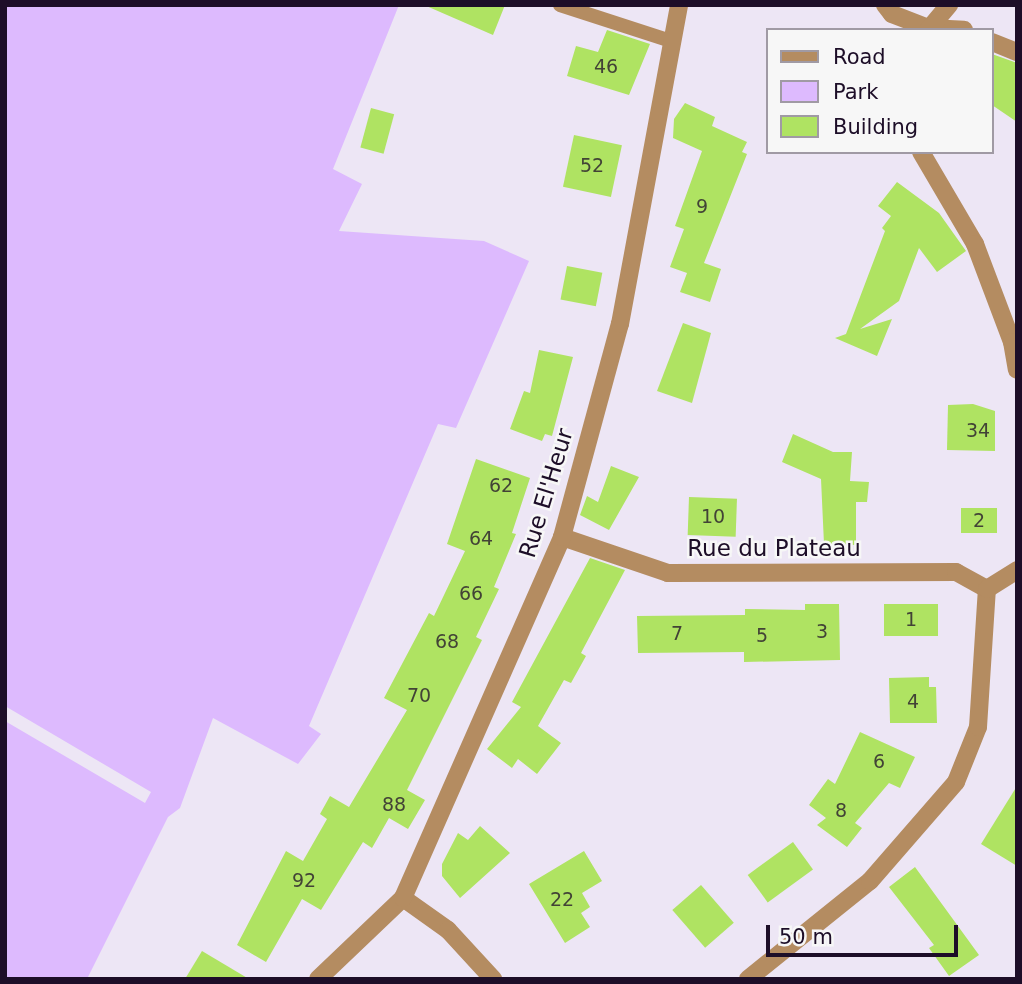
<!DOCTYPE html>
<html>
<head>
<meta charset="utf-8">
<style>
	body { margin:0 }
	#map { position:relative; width:1022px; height:984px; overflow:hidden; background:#ede6f5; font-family:"DejaVu Sans",sans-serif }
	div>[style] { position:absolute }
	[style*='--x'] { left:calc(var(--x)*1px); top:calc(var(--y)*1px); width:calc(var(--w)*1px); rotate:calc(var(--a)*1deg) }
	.green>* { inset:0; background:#ddbafe }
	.building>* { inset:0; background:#afe362; transform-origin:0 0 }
	.service>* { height:14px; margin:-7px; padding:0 7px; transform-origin:7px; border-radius:7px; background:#b48c61 }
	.minor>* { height:18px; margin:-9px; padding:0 9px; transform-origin:9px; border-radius:9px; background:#b48c61 }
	span { translate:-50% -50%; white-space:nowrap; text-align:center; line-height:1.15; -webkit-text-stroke:5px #f7f7f7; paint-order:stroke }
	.number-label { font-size:19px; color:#424336 }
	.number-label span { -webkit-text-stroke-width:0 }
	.street-label { font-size:23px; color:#1d0e28 }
	.frame { position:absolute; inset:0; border:7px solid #1d0e28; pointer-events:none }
	.legend { position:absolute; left:766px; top:28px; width:228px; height:126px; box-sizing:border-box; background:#f7f7f7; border:2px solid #a09aa4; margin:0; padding:9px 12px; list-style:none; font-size:21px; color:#1d0e28 }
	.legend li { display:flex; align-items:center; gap:14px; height:35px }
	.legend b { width:35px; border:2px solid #a09aa4 }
	.scale { position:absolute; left:766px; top:925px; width:192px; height:32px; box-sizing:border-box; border:4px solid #1d0e28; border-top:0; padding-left:9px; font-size:21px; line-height:24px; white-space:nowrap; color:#1d0e28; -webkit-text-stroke:5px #f7f7f7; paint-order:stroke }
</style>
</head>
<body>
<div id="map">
	<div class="green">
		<div style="clip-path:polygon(5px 5px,399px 5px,333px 169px,362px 184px,339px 231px,484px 241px,529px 261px,456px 428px,438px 424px,309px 726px,321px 734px,298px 764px,213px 718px,180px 808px,168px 817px,87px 979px,5px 979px,5px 721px,145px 803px,151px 792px,5px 706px)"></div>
	</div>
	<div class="building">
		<div style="clip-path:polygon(424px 5px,505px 5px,493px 35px)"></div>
		<div style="clip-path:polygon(607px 30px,650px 44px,629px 95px,567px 76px,576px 46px,598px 52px)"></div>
		<div style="clip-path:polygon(992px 54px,1017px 63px,1017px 122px,992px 105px)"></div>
		<div style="clip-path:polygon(685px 103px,715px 117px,712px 126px,747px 142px,742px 152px,747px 154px,704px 263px,721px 269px,710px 302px,680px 292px,687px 273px,670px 267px,684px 229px,675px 226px,702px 151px,673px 138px,674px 119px)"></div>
		<div style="left:371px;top:108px;width:24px;height:41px;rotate:15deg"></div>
		<div style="left:574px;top:135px;width:49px;height:53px;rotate:12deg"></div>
		<div style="clip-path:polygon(897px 182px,939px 213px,966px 251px,937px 272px,919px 248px,899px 301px,860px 329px,892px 319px,877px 356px,835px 338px,846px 334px,885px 231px,882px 228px,891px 216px,878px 206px)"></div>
		<div style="left:567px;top:266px;width:36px;height:34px;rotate:11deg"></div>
		<div style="clip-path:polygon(683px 323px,711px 333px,692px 403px,657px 391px)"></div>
		<div style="clip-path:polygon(539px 350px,573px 357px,552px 436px,545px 434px,542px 441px,510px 429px,524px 391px,530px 393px)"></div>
		<div style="clip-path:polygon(973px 404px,995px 411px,995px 451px,947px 450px,948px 405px)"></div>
		<div style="clip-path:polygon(793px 434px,833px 452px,852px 452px,850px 481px,869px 482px,867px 502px,856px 502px,856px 545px,824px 544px,821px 479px,782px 462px)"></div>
		<div style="clip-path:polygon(476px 459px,530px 478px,512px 533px,516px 534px,494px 587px,499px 589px,476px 637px,482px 640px,407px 790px,425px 800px,408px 829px,389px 818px,372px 848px,363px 842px,321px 910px,302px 899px,266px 962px,237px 945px,286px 851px,303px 861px,327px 819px,320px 814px,330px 796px,349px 807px,407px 710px,384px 698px,429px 613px,434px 616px,465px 551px,447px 544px)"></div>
		<div style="clip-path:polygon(611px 466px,639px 477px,609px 530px,580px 515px,587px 496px,598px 502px)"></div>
		<div style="left:689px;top:497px;width:48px;height:38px;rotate:2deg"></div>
		<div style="left:961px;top:508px;width:36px;height:25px"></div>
		<div style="clip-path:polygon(590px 558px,625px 570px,581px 653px,586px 656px,571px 683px,564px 680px,538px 726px,561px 743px,537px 774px,518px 759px,512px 768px,487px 749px,521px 707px,512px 702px)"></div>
		<div style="clip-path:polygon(805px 604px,839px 604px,840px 660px,744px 662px,744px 652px,638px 653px,637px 616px,745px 615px,745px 609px,805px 610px)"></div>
		<div style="left:884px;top:604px;width:54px;height:32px"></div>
		<div style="clip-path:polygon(929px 677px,929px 687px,936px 687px,937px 723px,890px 723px,889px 678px)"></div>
		<div style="clip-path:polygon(860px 732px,915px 757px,900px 788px,889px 783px,855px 823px,862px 828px,847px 847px,817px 825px,826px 818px,809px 805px,828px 779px,835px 784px)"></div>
		<div style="clip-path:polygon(1017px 786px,1017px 866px,981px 844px)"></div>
		<div style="clip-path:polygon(480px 826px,510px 853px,460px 898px,442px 876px,442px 864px,458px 833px,468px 840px)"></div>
		<div style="left:793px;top:842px;width:34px;height:56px;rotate:54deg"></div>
		<div style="clip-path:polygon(584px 851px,602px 881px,582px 893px,590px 907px,581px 913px,590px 927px,565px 943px,529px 884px)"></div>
		<div style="clip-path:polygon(915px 867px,979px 955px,949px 976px,929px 948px,934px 945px,889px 887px)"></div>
		<div style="left:701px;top:885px;width:50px;height:38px;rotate:49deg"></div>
		<div style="clip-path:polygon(202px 951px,249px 979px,185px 979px)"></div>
	</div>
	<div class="service">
		<div style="--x:560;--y:5;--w:117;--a:18"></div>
	</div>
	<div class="minor">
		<div style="--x:885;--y:5;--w:11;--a:52"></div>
		<div style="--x:892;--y:14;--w:40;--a:21"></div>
		<div style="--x:929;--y:28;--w:35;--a:3"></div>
		<div style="--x:928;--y:30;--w:33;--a:-50"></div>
		<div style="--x:992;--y:42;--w:27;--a:22"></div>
		<div style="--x:921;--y:152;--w:107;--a:59.6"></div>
		<div style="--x:975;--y:244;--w:105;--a:69.3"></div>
		<div style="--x:1012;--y:342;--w:28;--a:80"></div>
		<div style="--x:562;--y:537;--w:112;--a:18.8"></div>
		<div style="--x:668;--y:573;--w:288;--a:-0.2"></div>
		<div style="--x:956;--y:572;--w:35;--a:29"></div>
		<div style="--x:403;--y:898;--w:55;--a:35.4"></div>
		<div style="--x:448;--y:930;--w:67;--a:47.4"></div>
		<div style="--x:318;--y:979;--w:117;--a:-43.6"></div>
		<div style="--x:403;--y:898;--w:394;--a:-66.2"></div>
		<div style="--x:562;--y:537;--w:221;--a:-74.8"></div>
		<div style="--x:620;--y:324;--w:324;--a:-79.5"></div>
		<div style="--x:748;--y:979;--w:156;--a:-38.8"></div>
		<div style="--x:870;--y:881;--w:131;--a:-49"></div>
		<div style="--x:956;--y:782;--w:59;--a:-68.2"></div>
		<div style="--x:978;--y:727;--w:138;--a:-86.3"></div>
		<div style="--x:987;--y:589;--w:36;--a:-32"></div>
	</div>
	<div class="number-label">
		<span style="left:606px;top:67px">46</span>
		<span style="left:592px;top:166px">52</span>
		<span style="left:702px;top:207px">9</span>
		<span style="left:978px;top:431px">34</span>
		<span style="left:501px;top:486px">62</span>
		<span style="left:713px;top:517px">10</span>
		<span style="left:979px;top:521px">2</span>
		<span style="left:481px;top:539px">64</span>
		<span style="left:471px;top:594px">66</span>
		<span style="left:911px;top:620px">1</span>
		<span style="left:822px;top:632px">3</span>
		<span style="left:677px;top:634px">7</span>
		<span style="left:762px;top:636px">5</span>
		<span style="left:447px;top:642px">68</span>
		<span style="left:419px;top:696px">70</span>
		<span style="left:913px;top:702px">4</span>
		<span style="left:879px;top:762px">6</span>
		<span style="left:394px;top:805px">88</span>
		<span style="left:841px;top:811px">8</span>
		<span style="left:304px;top:881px">92</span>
		<span style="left:562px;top:900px">22</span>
	</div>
	<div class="street-label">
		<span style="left:546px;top:493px;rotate:-73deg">Rue El'Heur</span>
		<span style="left:774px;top:548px">Rue du Plateau</span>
	</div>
	<div class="frame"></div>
	<ul class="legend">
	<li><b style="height:9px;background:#b48c61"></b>Road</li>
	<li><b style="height:19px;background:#ddbafe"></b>Park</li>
	<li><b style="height:19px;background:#afe362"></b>Building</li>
	</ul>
	<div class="scale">50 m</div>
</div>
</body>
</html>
